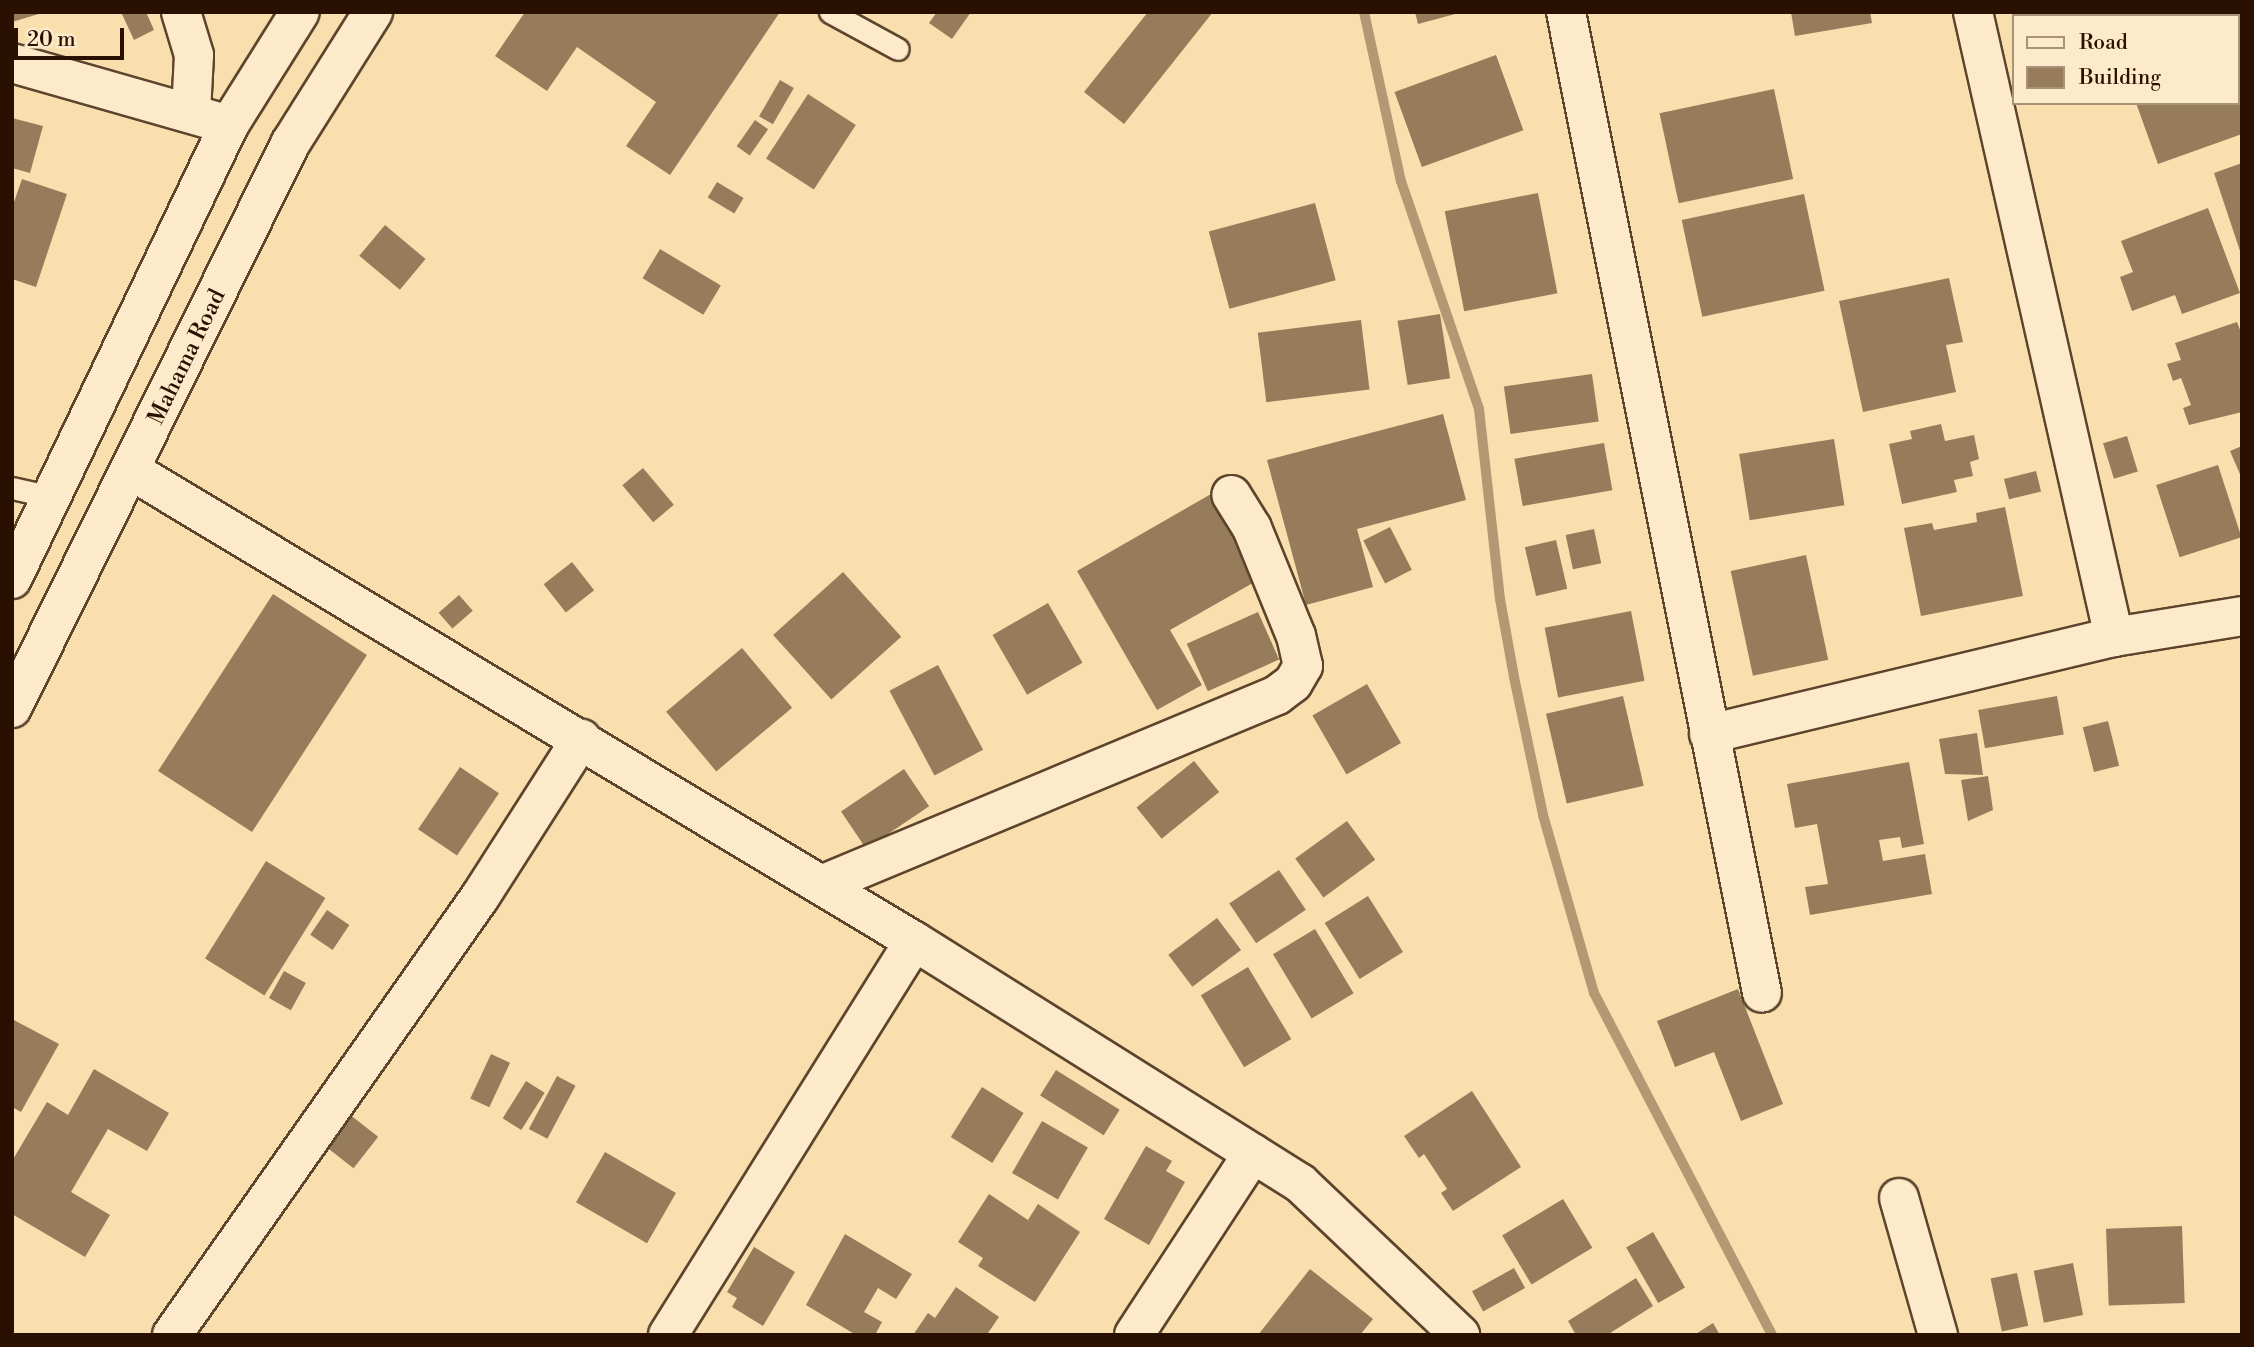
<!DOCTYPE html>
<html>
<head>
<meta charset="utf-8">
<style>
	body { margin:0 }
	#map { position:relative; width:2254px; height:1347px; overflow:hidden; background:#fadfae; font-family:"Libre Bodoni",serif }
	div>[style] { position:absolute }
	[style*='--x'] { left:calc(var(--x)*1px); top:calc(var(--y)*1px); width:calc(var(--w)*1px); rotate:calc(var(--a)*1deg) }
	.stream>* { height:10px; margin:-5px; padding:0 5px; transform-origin:5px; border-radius:5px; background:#b39973 }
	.building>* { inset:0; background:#967c5a; transform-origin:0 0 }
	.roads { filter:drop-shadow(2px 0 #5d442c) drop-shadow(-2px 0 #5d442c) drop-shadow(0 2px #5d442c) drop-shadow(0 -2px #5d442c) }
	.service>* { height:21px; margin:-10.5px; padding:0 10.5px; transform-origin:10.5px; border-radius:10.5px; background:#fceaca }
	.minor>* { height:38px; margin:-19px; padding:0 19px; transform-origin:19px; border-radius:19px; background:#fceaca }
	.tertiary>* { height:38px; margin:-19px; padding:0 19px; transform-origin:19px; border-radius:19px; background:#fceaca }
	span { translate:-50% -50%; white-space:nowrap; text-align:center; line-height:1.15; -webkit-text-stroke:6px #fceaca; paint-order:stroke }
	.street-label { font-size:23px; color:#291000 }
	.frame { position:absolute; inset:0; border:14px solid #291000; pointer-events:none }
	.legend { position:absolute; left:2012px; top:14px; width:228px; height:91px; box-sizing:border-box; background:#fceaca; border:2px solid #a89379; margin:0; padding:9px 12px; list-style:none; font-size:21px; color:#291000 }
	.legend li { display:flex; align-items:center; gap:14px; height:35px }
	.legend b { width:35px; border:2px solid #a89379 }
	.scale { position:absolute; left:14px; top:28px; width:110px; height:32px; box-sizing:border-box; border:4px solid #291000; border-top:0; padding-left:9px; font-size:21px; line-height:24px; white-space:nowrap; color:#291000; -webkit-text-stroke:5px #fceaca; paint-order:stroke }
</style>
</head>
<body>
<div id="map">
	<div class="stream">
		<div style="--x:1364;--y:12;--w:173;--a:77.7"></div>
		<div style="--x:1401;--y:181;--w:241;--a:71.1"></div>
		<div style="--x:1479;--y:409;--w:191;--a:83.7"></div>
		<div style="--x:1500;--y:599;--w:79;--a:79.8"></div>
		<div style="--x:1514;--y:677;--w:141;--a:78.1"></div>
		<div style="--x:1543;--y:815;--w:185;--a:74"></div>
		<div style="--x:1594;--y:993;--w:386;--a:62.5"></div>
	</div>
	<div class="building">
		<div style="clip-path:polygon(12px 12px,42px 12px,42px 13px,12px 22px)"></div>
		<div style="clip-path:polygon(121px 12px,146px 12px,154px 30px,134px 40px)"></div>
		<div style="clip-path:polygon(525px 12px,780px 12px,670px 175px,626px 146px,656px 102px,577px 47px,547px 91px,495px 56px)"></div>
		<div style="clip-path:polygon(937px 12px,971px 12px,952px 39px,929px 23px)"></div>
		<div style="clip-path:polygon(1148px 12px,1213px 12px,1124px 124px,1084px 92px)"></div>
		<div style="clip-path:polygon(1415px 12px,1459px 12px,1459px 13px,1418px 24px)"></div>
		<div style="clip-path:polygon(1791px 12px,1870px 12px,1872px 23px,1795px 36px)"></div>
		<div style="left:1496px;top:55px;width:80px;height:108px;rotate:70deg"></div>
		<div style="clip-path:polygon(2242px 77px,2242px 134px,2158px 164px,2136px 103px,2238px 103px)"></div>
		<div style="left:780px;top:80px;width:16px;height:42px;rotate:30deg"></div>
		<div style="left:1774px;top:89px;width:92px;height:117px;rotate:78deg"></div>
		<div style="left:808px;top:94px;width:57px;height:77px;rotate:33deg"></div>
		<div style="clip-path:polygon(12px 118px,43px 126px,30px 173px,12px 168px)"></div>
		<div style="left:755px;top:120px;width:16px;height:32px;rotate:35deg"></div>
		<div style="clip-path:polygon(2242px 163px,2242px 254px,2241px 254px,2214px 173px)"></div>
		<div style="clip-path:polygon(22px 179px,67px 194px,36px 287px,12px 279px,12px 208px)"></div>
		<div style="left:717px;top:182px;width:31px;height:18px;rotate:31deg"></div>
		<div style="left:1538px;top:193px;width:102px;height:95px;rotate:79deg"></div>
		<div style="left:1804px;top:194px;width:99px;height:125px;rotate:78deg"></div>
		<div style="left:1315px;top:203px;width:80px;height:110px;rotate:75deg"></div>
		<div style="clip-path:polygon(2208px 208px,2240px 293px,2182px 314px,2175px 295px,2132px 311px,2120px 277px,2133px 272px,2121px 241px)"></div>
		<div style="left:385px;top:225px;width:53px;height:40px;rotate:40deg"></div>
		<div style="left:660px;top:249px;width:71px;height:34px;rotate:31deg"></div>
		<div style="clip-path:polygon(1949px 278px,1963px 342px,1946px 345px,1956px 392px,1863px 412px,1839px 301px)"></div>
		<div style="left:1440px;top:314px;width:65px;height:43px;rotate:81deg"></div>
		<div style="left:1361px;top:320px;width:70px;height:104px;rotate:83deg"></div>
		<div style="clip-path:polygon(2237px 322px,2242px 335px,2242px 412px,2189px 425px,2183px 408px,2191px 405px,2181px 378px,2173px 381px,2167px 364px,2181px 360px,2175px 343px)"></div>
		<div style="left:1592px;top:374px;width:48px;height:89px;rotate:82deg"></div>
		<div style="clip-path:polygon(1443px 414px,1466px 500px,1357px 529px,1373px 587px,1306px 605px,1267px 460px)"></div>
		<div style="clip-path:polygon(1941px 424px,1945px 441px,1974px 435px,1979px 459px,1970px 462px,1973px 476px,1954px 480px,1957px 492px,1902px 504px,1889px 444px,1912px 439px,1910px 431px)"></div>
		<div style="left:2127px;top:436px;width:37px;height:25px;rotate:73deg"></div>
		<div style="left:1834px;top:439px;width:67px;height:96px;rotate:81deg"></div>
		<div style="left:1604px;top:443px;width:48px;height:91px;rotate:80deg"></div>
		<div style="clip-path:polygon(2242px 446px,2242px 479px,2230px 451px)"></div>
		<div style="left:2218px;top:465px;width:76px;height:65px;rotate:72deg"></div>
		<div style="left:643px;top:468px;width:48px;height:27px;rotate:50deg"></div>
		<div style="left:2036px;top:471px;width:21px;height:33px;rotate:76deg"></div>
		<div style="clip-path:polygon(1211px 494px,1260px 579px,1170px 630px,1202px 685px,1157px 710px,1077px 571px)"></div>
		<div style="clip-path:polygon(2005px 507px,2023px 596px,1921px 616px,1904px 528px,1932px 523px,1934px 530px,1977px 522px,1976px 513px)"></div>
		<div style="left:1390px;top:527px;width:48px;height:30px;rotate:63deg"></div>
		<div style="left:1594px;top:529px;width:35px;height:29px;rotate:78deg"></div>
		<div style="left:1556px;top:540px;width:50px;height:32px;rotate:77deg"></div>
		<div style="left:1806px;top:555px;width:107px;height:77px;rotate:78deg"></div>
		<div style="left:572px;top:562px;width:36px;height:36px;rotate:52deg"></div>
		<div style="left:843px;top:572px;width:87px;height:94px;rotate:48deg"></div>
		<div style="left:273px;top:594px;width:112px;height:211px;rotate:33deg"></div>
		<div style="left:459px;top:595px;width:21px;height:27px;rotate:49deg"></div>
		<div style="left:1048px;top:603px;width:69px;height:64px;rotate:60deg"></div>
		<div style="left:1631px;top:611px;width:71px;height:88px;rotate:79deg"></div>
		<div style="left:1258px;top:612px;width:52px;height:78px;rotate:66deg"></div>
		<div style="left:742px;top:648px;width:78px;height:99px;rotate:50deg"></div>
		<div style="left:938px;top:665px;width:96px;height:55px;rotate:62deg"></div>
		<div style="left:1367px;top:684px;width:68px;height:63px;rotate:60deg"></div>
		<div style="left:1623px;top:696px;width:92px;height:79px;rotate:77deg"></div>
		<div style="left:2057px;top:696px;width:39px;height:80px;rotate:80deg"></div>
		<div style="left:2108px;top:721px;width:46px;height:26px;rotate:76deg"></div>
		<div style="clip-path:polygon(1977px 733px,1983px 775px,1945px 774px,1939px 739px)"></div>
		<div style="left:1194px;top:761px;width:40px;height:74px;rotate:51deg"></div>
		<div style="clip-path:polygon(1909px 762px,1924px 844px,1902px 848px,1900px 837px,1879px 840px,1883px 861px,1925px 854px,1932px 894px,1810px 915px,1805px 887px,1828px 884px,1817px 824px,1795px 828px,1787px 784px)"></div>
		<div style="left:460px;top:767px;width:47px;height:75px;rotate:34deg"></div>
		<div style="left:904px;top:769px;width:45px;height:76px;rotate:56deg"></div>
		<div style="clip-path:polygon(1988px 776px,1993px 810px,1968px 821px,1961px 780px)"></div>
		<div style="left:1347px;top:821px;width:48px;height:64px;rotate:54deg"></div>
		<div style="left:266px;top:861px;width:70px;height:115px;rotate:32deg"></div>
		<div style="left:1279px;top:870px;width:48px;height:60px;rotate:56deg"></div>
		<div style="left:1368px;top:896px;width:66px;height:51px;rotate:58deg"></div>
		<div style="left:327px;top:910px;width:27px;height:30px;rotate:34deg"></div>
		<div style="left:1217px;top:918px;width:40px;height:61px;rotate:53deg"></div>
		<div style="left:1315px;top:929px;width:75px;height:49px;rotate:59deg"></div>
		<div style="left:1248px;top:967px;width:84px;height:55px;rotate:59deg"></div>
		<div style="left:284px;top:971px;width:25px;height:31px;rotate:29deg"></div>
		<div style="clip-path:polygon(1738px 989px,1783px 1104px,1741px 1121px,1714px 1052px,1675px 1067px,1657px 1021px)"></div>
		<div style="clip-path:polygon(12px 1019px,59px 1044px,21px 1112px,12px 1107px)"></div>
		<div style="left:491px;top:1054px;width:21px;height:49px;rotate:25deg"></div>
		<div style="clip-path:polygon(94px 1069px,169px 1113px,147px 1151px,108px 1129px,71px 1192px,110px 1215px,85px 1257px,12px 1214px,12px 1161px,47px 1102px,68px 1115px)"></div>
		<div style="left:1056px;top:1070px;width:75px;height:30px;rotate:32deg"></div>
		<div style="left:557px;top:1076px;width:21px;height:60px;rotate:28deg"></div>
		<div style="left:526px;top:1081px;width:22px;height:44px;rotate:32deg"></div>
		<div style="left:982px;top:1087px;width:49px;height:59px;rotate:32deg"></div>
		<div style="clip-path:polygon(1472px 1091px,1521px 1167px,1453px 1211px,1441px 1193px,1447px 1189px,1424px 1154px,1419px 1158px,1404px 1136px)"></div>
		<div style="left:349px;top:1114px;width:37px;height:40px;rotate:38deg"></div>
		<div style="left:1042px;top:1121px;width:53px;height:60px;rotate:30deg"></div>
		<div style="clip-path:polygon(1146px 1146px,1172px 1161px,1166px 1171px,1185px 1182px,1149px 1245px,1104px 1219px)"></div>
		<div style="left:605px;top:1152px;width:82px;height:58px;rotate:30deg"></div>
		<div style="clip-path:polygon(989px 1194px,1028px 1220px,1038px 1204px,1080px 1232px,1035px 1302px,978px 1266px,983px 1258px,958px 1242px)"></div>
		<div style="left:1563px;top:1199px;width:57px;height:71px;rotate:59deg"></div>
		<div style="left:2182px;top:1226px;width:77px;height:76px;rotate:88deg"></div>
		<div style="left:1653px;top:1232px;width:64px;height:31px;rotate:60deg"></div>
		<div style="clip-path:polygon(845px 1234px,912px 1274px,896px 1299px,878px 1288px,864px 1312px,882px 1322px,875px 1335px,856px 1335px,806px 1305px)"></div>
		<div style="clip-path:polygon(754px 1247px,795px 1272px,763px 1326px,732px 1307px,737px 1298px,727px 1292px)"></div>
		<div style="left:2073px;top:1263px;width:53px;height:40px;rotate:79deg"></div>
		<div style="left:1514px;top:1268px;width:23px;height:48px;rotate:61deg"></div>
		<div style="clip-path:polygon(1310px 1269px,1373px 1319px,1360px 1335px,1258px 1335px)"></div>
		<div style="left:2017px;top:1273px;width:54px;height:27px;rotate:78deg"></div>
		<div style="clip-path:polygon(1636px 1278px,1653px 1306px,1607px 1335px,1576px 1335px,1568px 1321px)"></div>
		<div style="clip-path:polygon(956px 1287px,999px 1317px,988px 1333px,992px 1335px,913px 1335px,928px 1313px,935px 1318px)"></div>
		<div style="clip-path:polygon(1713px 1323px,1720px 1335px,1694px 1335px)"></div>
	</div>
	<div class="roads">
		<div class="service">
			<div style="--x:830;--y:12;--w:77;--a:28.6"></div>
			<div style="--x:12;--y:488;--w:41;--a:12.7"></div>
		</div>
		<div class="minor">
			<div style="--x:181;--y:12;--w:45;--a:73.2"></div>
			<div style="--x:194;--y:55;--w:58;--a:93"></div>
			<div style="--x:1566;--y:12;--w:1000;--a:78.7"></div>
			<div style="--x:1973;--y:12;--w:641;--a:77.29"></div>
			<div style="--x:2104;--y:16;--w:6;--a:-39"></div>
			<div style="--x:12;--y:63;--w:226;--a:15.9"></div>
			<div style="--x:132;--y:471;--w:912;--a:31.01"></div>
			<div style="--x:914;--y:941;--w:456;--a:32.1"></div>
			<div style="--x:1300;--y:1183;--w:221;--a:43.5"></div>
			<div style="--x:1709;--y:734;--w:416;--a:-13.5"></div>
			<div style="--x:2114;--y:637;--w:130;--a:-9.3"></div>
			<div style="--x:821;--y:885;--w:494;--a:-22.6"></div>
			<div style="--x:1277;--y:695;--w:20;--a:-37"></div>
			<div style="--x:1293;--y:683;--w:20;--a:-60"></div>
			<div style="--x:1303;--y:666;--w:31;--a:-103"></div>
			<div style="--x:1296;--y:636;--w:117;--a:-112.2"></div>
			<div style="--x:1252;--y:528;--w:39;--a:-122"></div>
			<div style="--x:1899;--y:1198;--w:142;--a:74.1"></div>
			<div style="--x:172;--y:1335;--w:535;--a:-54.89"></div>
			<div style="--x:480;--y:897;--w:188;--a:-57.4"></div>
			<div style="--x:668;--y:1335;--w:464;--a:-58"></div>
			<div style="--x:1134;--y:1335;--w:217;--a:-56.8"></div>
		</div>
		<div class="tertiary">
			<div style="--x:12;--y:579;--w:503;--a:-64.45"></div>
			<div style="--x:229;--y:125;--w:133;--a:-57.9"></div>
			<div style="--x:12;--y:708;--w:629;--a:-63.76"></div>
			<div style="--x:290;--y:144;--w:156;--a:-57.8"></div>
		</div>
	</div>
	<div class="street-label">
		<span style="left:187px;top:357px;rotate:-64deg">Mahama Road</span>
	</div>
	<div class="frame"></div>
	<ul class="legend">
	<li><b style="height:9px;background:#fceaca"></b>Road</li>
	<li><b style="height:19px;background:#967c5a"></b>Building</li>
	</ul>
	<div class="scale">20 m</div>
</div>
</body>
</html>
